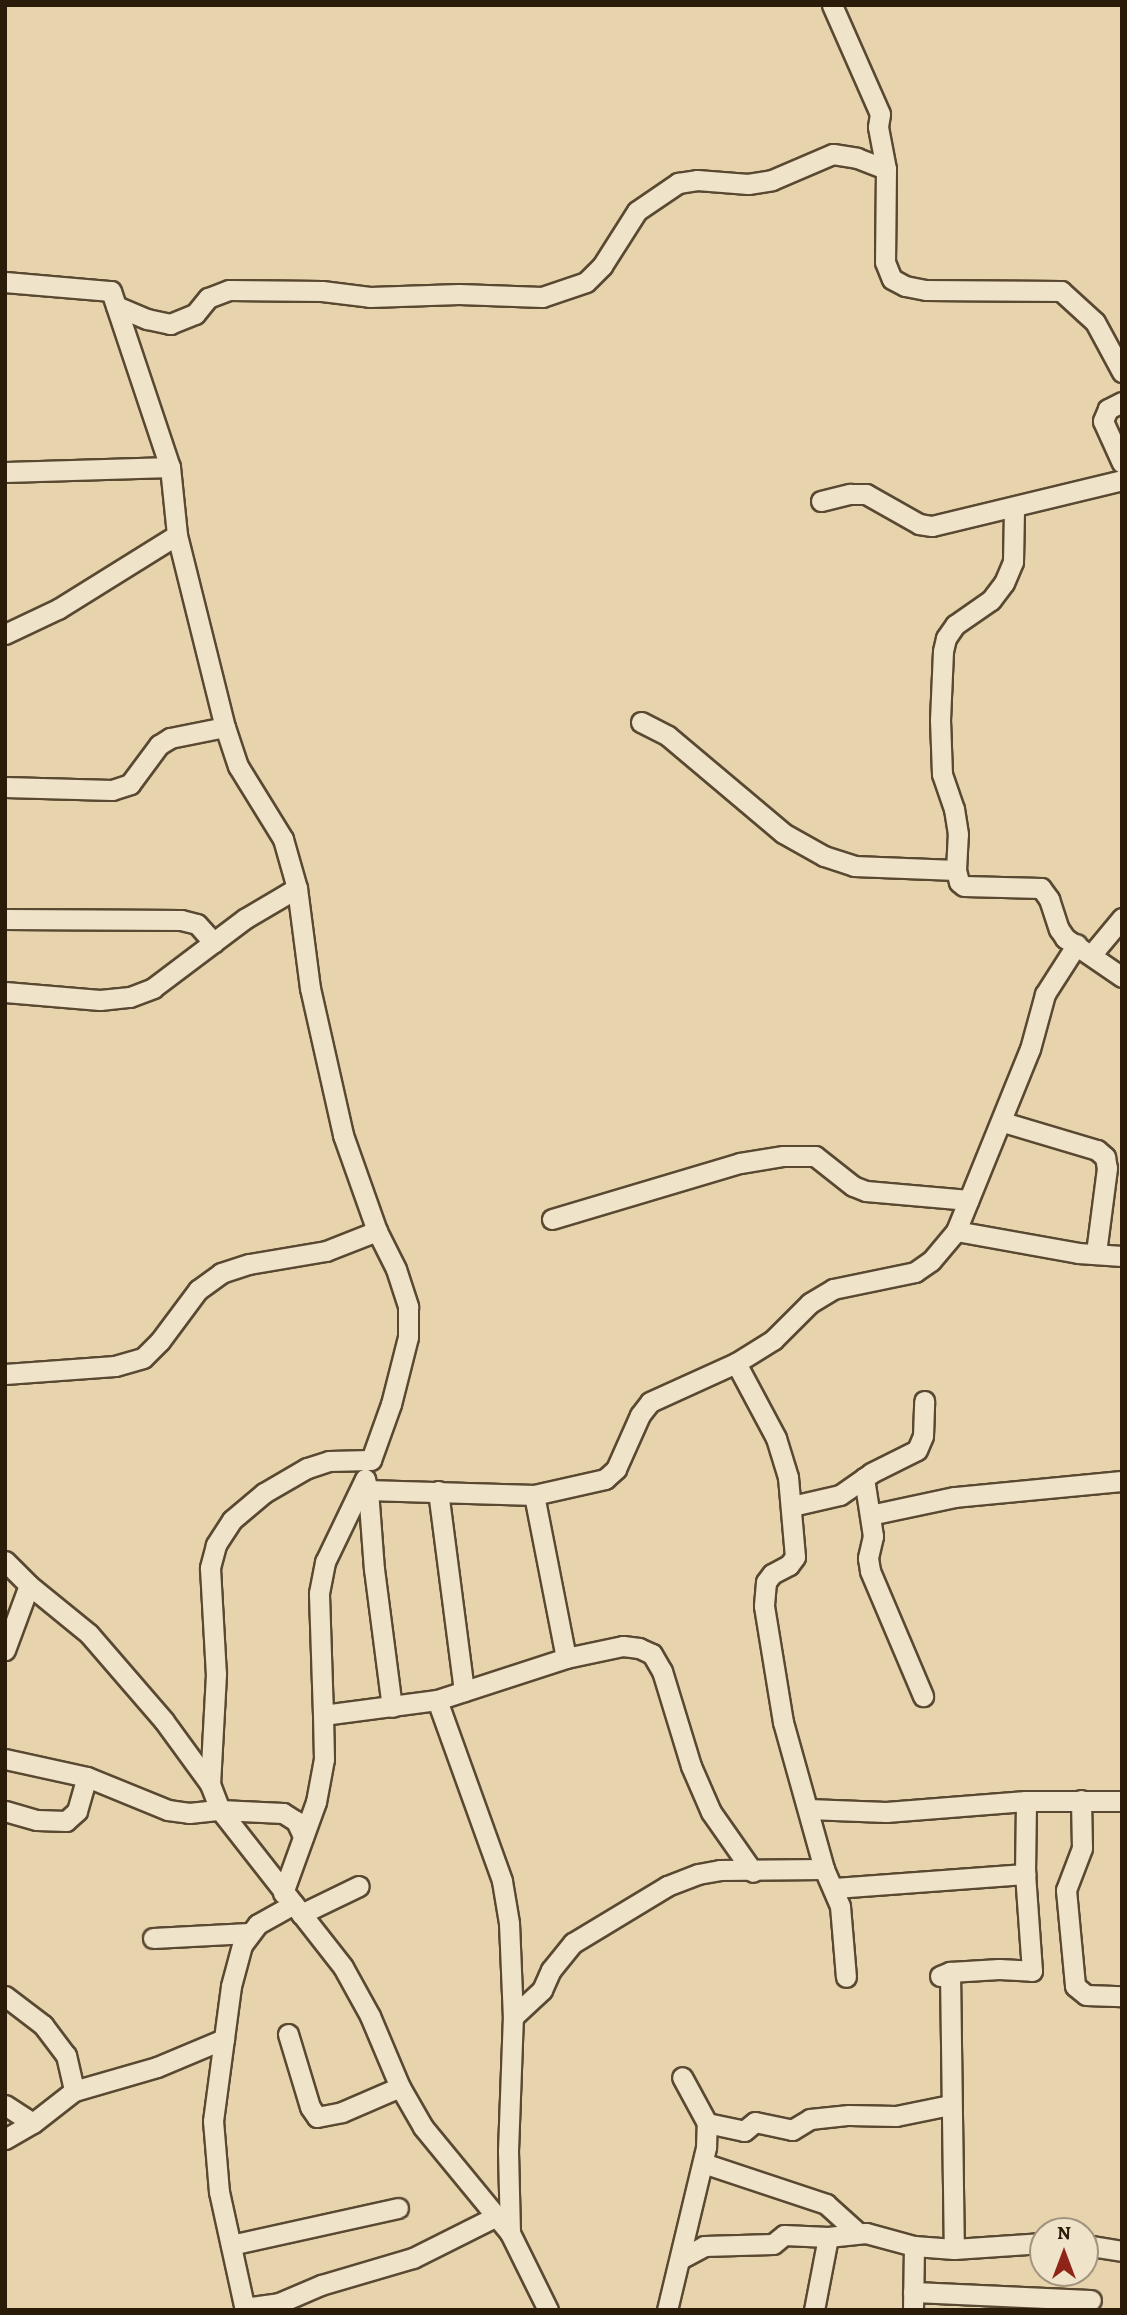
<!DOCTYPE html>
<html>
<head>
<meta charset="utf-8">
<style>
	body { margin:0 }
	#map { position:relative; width:1127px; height:2315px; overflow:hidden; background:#e7d4ad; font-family:Alegreya,serif }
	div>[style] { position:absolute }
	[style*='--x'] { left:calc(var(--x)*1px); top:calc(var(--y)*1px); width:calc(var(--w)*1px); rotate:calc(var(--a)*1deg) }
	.roads { filter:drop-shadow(2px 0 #5a4932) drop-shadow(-2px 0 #5a4932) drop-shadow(0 2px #5a4932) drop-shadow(0 -2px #5a4932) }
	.minor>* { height:19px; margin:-9.5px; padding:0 9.5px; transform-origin:9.5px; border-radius:9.5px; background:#efe3ca }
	span { translate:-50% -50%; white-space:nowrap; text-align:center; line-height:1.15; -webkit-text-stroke:5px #efe3ca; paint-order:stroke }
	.frame { position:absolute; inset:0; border:7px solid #2b1b09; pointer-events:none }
	.north { position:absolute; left:1029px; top:2217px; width:70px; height:70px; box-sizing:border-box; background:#efe3ca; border:2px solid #a1937d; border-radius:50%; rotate:0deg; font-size:19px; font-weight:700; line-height:28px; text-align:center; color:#2b1b09 }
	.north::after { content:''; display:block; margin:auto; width:24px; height:32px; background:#8f2418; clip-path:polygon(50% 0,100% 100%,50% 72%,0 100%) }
</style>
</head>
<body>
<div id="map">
	<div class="roads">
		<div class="minor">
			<div style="--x:832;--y:5;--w:119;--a:66.2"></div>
			<div style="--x:880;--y:114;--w:13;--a:99"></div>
			<div style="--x:878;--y:127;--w:43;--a:79.2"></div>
			<div style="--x:886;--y:169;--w:93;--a:90.6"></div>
			<div style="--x:885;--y:262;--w:18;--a:68"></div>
			<div style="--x:892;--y:279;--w:15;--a:28"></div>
			<div style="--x:905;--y:286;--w:21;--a:11"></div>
			<div style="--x:926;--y:290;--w:135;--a:0.4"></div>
			<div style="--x:1061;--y:291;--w:46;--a:42.4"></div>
			<div style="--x:1095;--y:322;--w:57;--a:61.6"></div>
			<div style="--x:5;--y:282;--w:106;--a:4.9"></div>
			<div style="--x:111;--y:291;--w:186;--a:71.5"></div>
			<div style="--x:116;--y:306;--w:34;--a:23"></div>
			<div style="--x:147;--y:319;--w:24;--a:12"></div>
			<div style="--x:170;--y:324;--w:27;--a:-22"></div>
			<div style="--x:195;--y:314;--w:21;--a:-51"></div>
			<div style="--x:208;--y:298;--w:22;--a:-21"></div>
			<div style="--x:229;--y:290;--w:93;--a:0.6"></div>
			<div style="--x:322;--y:291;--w:48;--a:7.1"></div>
			<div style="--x:370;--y:297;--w:89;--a:-1.9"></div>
			<div style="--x:459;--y:294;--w:83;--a:2.1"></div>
			<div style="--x:542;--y:297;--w:46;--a:-18.8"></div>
			<div style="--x:586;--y:282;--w:23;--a:-45"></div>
			<div style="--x:602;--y:266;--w:65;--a:-57.5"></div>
			<div style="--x:637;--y:211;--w:50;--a:-34.3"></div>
			<div style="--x:678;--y:183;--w:19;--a:-9"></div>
			<div style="--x:697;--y:180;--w:51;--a:4.5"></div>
			<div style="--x:748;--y:184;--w:24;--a:-9"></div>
			<div style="--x:772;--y:180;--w:66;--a:-23.1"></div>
			<div style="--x:833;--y:154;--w:24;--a:9"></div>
			<div style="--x:857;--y:158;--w:31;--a:21"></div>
			<div style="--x:1122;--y:402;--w:16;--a:153"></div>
			<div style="--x:1108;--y:409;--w:13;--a:113"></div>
			<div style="--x:1103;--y:421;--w:46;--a:65.7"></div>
			<div style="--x:5;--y:472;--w:165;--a:-1.7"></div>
			<div style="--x:170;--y:467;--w:68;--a:84.1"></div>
			<div style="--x:177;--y:535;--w:198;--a:76"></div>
			<div style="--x:225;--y:727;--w:41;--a:71.6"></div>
			<div style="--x:238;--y:766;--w:86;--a:58.3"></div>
			<div style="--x:283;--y:839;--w:51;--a:74.1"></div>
			<div style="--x:297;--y:888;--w:101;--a:82.6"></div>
			<div style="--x:310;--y:988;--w:151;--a:77.3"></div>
			<div style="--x:343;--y:1135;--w:102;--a:70.5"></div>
			<div style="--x:377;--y:1231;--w:42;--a:63.4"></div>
			<div style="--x:396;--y:1269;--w:40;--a:72"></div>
			<div style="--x:408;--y:1307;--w:30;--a:90"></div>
			<div style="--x:408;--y:1337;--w:69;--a:104.2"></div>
			<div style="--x:391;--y:1404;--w:59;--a:109.7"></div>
			<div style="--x:371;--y:1460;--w:42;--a:178.6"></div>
			<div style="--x:329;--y:1461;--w:23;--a:162"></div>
			<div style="--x:307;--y:1468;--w:50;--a:149.8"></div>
			<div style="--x:264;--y:1493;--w:42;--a:139.8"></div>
			<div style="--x:232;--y:1520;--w:30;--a:123"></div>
			<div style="--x:216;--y:1545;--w:24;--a:105"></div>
			<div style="--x:210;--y:1568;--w:106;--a:86.8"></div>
			<div style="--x:216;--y:1674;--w:110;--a:93.1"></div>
			<div style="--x:821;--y:501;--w:30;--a:-14"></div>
			<div style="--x:850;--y:494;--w:16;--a:0"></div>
			<div style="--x:866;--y:494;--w:61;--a:29.5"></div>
			<div style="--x:919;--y:524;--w:13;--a:9"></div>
			<div style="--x:932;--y:526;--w:195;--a:-13.6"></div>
			<div style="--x:5;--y:634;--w:59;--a:-25.3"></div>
			<div style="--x:58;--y:609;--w:140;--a:-31.9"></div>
			<div style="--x:641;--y:722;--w:30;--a:27"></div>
			<div style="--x:668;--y:736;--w:150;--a:40.1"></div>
			<div style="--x:783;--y:833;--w:47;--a:29.3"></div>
			<div style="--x:824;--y:856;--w:32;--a:18"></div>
			<div style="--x:854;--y:866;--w:102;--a:2.2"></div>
			<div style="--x:956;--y:870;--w:12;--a:76"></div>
			<div style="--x:959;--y:882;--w:6;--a:39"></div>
			<div style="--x:964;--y:886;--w:77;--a:1.5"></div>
			<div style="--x:1041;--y:888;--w:14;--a:54"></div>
			<div style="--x:1049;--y:899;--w:32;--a:72"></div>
			<div style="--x:1059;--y:929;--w:11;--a:56"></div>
			<div style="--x:1065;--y:938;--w:69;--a:34.4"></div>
			<div style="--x:5;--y:787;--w:107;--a:1.6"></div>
			<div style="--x:112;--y:790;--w:19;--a:-18"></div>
			<div style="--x:130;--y:784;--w:49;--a:-53.4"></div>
			<div style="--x:159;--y:745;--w:13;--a:-32"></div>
			<div style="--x:170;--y:738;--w:56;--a:-11.3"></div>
			<div style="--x:956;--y:870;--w:36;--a:-87"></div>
			<div style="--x:958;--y:834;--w:25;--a:-99"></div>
			<div style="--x:954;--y:809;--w:37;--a:-109"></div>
			<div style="--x:942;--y:774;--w:54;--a:-92.1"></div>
			<div style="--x:940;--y:720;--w:69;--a:-87.5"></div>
			<div style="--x:943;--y:651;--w:13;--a:-77"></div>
			<div style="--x:946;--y:638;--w:16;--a:-55"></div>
			<div style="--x:955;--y:625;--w:44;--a:-34.8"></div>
			<div style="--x:991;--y:600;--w:21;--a:-53"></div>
			<div style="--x:1004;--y:583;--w:23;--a:-67"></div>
			<div style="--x:1013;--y:562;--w:54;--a:-88.9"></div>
			<div style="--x:5;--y:919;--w:176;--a:0.3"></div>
			<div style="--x:181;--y:920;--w:16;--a:14"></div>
			<div style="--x:197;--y:924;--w:25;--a:48"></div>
			<div style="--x:1092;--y:954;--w:47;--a:-50.2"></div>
			<div style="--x:5;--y:992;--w:95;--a:4.8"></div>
			<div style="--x:100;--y:1000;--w:30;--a:-6"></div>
			<div style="--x:130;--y:997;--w:25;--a:-21"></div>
			<div style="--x:153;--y:988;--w:116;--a:-37"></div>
			<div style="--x:246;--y:918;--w:59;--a:-30.5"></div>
			<div style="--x:1003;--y:1122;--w:98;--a:16.6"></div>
			<div style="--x:1097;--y:1150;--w:11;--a:41"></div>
			<div style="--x:1105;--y:1157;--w:11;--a:80"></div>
			<div style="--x:1107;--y:1168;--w:86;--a:97.4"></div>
			<div style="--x:552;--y:1219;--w:196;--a:-16.6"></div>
			<div style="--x:740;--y:1163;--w:44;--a:-9.2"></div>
			<div style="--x:783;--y:1156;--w:32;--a:0"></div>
			<div style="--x:815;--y:1156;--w:48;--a:38.3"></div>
			<div style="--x:853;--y:1186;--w:14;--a:21"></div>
			<div style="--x:866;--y:1191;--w:103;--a:5"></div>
			<div style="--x:956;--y:1231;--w:124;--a:10.2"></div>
			<div style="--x:1078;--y:1253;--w:44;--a:3.9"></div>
			<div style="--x:736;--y:1363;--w:85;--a:61.9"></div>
			<div style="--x:776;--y:1438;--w:41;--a:72.9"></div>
			<div style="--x:788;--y:1477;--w:80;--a:85"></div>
			<div style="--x:795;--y:1557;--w:10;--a:127"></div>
			<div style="--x:789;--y:1565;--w:19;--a:152"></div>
			<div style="--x:772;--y:1574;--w:10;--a:127"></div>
			<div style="--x:766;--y:1582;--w:24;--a:95"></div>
			<div style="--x:764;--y:1606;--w:118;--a:80.7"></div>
			<div style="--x:783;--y:1722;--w:153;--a:74.4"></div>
			<div style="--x:5;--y:1374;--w:110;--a:-4.2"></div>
			<div style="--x:115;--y:1366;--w:29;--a:-16"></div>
			<div style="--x:143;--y:1358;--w:24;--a:-45"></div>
			<div style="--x:160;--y:1341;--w:64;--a:-53.3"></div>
			<div style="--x:198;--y:1290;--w:29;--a:-36"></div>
			<div style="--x:221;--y:1273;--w:29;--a:-18"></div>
			<div style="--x:249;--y:1264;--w:78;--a:-9.6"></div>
			<div style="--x:326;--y:1251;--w:55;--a:-21.4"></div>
			<div style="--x:864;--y:1478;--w:59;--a:81.2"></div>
			<div style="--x:873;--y:1536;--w:23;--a:103"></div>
			<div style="--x:868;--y:1558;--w:13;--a:81"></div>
			<div style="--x:870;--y:1571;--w:136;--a:67"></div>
			<div style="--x:368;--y:1490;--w:79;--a:85.7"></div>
			<div style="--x:374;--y:1569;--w:139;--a:82.6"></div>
			<div style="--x:438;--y:1491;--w:202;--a:82.6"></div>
			<div style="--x:792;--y:1506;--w:49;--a:-12.9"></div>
			<div style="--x:840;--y:1495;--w:38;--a:-35"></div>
			<div style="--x:871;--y:1473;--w:51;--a:-26.6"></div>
			<div style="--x:917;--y:1450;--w:15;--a:-67"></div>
			<div style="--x:923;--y:1436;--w:35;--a:-88"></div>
			<div style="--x:870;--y:1515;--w:87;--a:-12"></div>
			<div style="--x:955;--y:1497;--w:168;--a:-5.5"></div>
			<div style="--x:5;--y:1561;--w:34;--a:45"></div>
			<div style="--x:29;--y:1585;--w:77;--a:39.2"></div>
			<div style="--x:89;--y:1634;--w:115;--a:49.2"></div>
			<div style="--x:164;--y:1721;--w:78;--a:53.9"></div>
			<div style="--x:210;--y:1784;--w:28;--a:69"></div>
			<div style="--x:220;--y:1810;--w:199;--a:51.9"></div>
			<div style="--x:343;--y:1967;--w:56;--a:61.1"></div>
			<div style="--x:370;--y:2016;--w:77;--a:67.1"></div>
			<div style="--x:400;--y:2087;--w:46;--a:60.1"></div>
			<div style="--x:423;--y:2127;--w:137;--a:50.6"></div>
			<div style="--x:510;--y:2233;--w:86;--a:63.7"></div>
			<div style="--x:5;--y:1650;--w:69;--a:-69.7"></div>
			<div style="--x:566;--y:1658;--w:166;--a:-101.1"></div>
			<div style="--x:534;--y:1495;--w:73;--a:-12.7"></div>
			<div style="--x:605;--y:1479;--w:15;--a:-42"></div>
			<div style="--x:616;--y:1469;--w:59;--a:-66"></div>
			<div style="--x:640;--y:1415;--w:16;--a:-52"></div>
			<div style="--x:650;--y:1402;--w:94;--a:-24.4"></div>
			<div style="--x:736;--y:1363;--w:44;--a:-31.9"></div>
			<div style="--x:773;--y:1340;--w:52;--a:-45"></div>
			<div style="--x:810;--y:1303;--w:27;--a:-31"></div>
			<div style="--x:833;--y:1289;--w:84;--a:-11.7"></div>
			<div style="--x:915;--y:1272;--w:19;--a:-35"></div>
			<div style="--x:931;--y:1261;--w:39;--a:-50"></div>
			<div style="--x:956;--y:1231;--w:196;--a:-67.9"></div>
			<div style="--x:1030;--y:1049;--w:57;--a:-74.7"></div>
			<div style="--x:1045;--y:994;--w:59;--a:-57.4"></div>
			<div style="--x:437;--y:1700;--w:192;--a:70.2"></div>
			<div style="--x:502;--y:1881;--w:43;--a:80.5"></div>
			<div style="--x:509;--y:1923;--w:94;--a:87.6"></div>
			<div style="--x:323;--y:1715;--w:122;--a:-91.9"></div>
			<div style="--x:319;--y:1593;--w:32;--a:-79"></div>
			<div style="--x:325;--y:1562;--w:92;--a:-64.3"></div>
			<div style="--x:365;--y:1479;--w:11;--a:75"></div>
			<div style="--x:368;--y:1490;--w:166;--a:1.7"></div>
			<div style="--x:5;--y:1759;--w:84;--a:12.4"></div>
			<div style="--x:87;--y:1777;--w:87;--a:22.2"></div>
			<div style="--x:168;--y:1810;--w:21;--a:8"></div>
			<div style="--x:189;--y:1813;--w:31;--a:-6"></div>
			<div style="--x:220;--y:1810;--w:63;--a:2.7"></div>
			<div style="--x:283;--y:1813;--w:15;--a:32"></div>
			<div style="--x:296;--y:1821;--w:17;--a:65"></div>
			<div style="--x:1081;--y:1800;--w:48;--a:88.8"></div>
			<div style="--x:1082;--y:1848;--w:45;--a:110.9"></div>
			<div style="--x:1066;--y:1890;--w:96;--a:84.6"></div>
			<div style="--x:1075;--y:1986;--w:14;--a:39"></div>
			<div style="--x:1086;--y:1995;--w:36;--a:2"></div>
			<div style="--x:808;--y:1809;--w:78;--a:2.2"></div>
			<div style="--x:886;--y:1812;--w:140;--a:-4.5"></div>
			<div style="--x:1026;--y:1801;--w:96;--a:0"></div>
			<div style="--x:5;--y:1811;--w:33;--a:16"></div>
			<div style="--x:37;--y:1820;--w:29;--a:2"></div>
			<div style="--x:66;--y:1821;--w:15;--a:-42"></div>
			<div style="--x:77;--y:1811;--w:35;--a:-74"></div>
			<div style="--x:834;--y:1888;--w:192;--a:-4.2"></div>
			<div style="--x:283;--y:1893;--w:97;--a:-70.1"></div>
			<div style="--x:316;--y:1802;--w:44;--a:-79.5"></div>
			<div style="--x:324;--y:1759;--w:44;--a:-91.3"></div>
			<div style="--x:323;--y:1715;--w:115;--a:-7.5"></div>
			<div style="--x:437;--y:1700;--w:136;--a:-18"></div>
			<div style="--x:566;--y:1658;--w:58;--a:-11.9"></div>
			<div style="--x:623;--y:1646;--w:16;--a:7"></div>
			<div style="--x:639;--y:1648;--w:14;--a:25"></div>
			<div style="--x:652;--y:1654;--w:20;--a:60"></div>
			<div style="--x:662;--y:1671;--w:99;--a:73"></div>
			<div style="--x:691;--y:1766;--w:50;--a:66.5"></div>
			<div style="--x:711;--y:1812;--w:73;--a:55"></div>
			<div style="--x:301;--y:1914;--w:64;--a:-25.8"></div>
			<div style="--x:153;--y:1938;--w:96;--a:-3"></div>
			<div style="--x:950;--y:1972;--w:277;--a:89.2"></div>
			<div style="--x:940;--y:1976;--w:11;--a:-22"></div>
			<div style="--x:950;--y:1972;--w:49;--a:-3.5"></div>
			<div style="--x:999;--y:1969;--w:33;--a:3"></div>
			<div style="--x:1032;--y:1971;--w:97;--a:-94.1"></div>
			<div style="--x:1025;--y:1874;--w:73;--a:-89.2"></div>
			<div style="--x:5;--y:1996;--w:48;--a:37.3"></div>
			<div style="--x:43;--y:2025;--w:38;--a:53"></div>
			<div style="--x:66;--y:2055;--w:37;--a:77"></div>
			<div style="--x:288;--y:2034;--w:76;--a:73.2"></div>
			<div style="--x:310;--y:2107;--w:12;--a:55"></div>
			<div style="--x:317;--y:2117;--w:25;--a:-11"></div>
			<div style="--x:342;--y:2112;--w:63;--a:-23.3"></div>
			<div style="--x:5;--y:2105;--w:33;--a:33"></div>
			<div style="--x:707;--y:2123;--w:38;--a:12"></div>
			<div style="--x:744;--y:2131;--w:14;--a:-39"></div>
			<div style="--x:755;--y:2122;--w:38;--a:12"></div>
			<div style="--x:792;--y:2130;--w:21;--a:-31"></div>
			<div style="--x:810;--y:2119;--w:39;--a:-6"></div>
			<div style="--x:849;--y:2115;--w:47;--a:1.2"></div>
			<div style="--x:896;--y:2116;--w:55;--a:-11.5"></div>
			<div style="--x:5;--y:2139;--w:32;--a:-30"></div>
			<div style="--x:33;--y:2123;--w:52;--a:-38"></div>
			<div style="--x:74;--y:2091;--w:86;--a:-16.1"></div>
			<div style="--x:157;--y:2067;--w:73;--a:-22.7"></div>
			<div style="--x:703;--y:2163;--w:130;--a:18.4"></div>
			<div style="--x:826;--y:2204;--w:42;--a:42.1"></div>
			<div style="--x:510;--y:2233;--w:82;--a:-91.4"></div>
			<div style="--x:508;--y:2151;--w:134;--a:-87.9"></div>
			<div style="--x:513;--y:2017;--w:40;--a:-43"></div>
			<div style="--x:542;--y:1990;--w:22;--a:-66"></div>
			<div style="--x:551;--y:1970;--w:35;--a:-51"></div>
			<div style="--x:573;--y:1943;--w:110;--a:-31.2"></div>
			<div style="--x:667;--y:1886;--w:33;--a:-21"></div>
			<div style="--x:698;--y:1874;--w:22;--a:-10"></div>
			<div style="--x:720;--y:1870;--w:104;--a:-0.6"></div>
			<div style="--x:824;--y:1869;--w:40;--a:66.6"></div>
			<div style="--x:840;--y:1906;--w:71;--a:85.2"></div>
			<div style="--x:231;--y:2245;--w:171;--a:-12.5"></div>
			<div style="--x:1085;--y:2245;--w:37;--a:9"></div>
			<div style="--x:680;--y:2259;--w:27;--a:-28"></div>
			<div style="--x:704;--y:2246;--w:69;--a:-1.7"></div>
			<div style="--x:773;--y:2244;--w:14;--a:-39"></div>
			<div style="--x:784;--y:2235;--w:44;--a:2.6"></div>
			<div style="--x:828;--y:2237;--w:38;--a:-6"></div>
			<div style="--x:866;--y:2233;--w:50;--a:15.2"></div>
			<div style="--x:914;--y:2246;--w:40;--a:4.3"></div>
			<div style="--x:954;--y:2249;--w:89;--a:-3.9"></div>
			<div style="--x:913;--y:2292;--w:178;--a:2.6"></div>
			<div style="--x:244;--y:2308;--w:35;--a:-8"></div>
			<div style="--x:279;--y:2303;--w:46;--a:-23.2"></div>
			<div style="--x:321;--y:2285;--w:96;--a:-16.4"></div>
			<div style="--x:413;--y:2258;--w:92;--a:-26.6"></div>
			<div style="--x:245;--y:2310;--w:121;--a:-102.4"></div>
			<div style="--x:219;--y:2192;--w:71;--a:-94.8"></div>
			<div style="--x:213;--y:2121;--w:136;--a:-82.4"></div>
			<div style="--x:231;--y:1986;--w:42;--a:-75"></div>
			<div style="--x:242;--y:1945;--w:26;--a:-53"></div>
			<div style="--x:258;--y:1924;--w:41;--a:-29.1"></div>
			<div style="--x:667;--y:2310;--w:168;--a:-76.5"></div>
			<div style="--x:706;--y:2147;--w:24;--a:-88"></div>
			<div style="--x:707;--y:2123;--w:52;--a:-118.5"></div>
			<div style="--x:814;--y:2310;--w:74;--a:-79.1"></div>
			<div style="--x:913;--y:2310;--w:64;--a:-89.1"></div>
		</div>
	</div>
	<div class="frame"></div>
	<div class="north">N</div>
</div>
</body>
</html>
